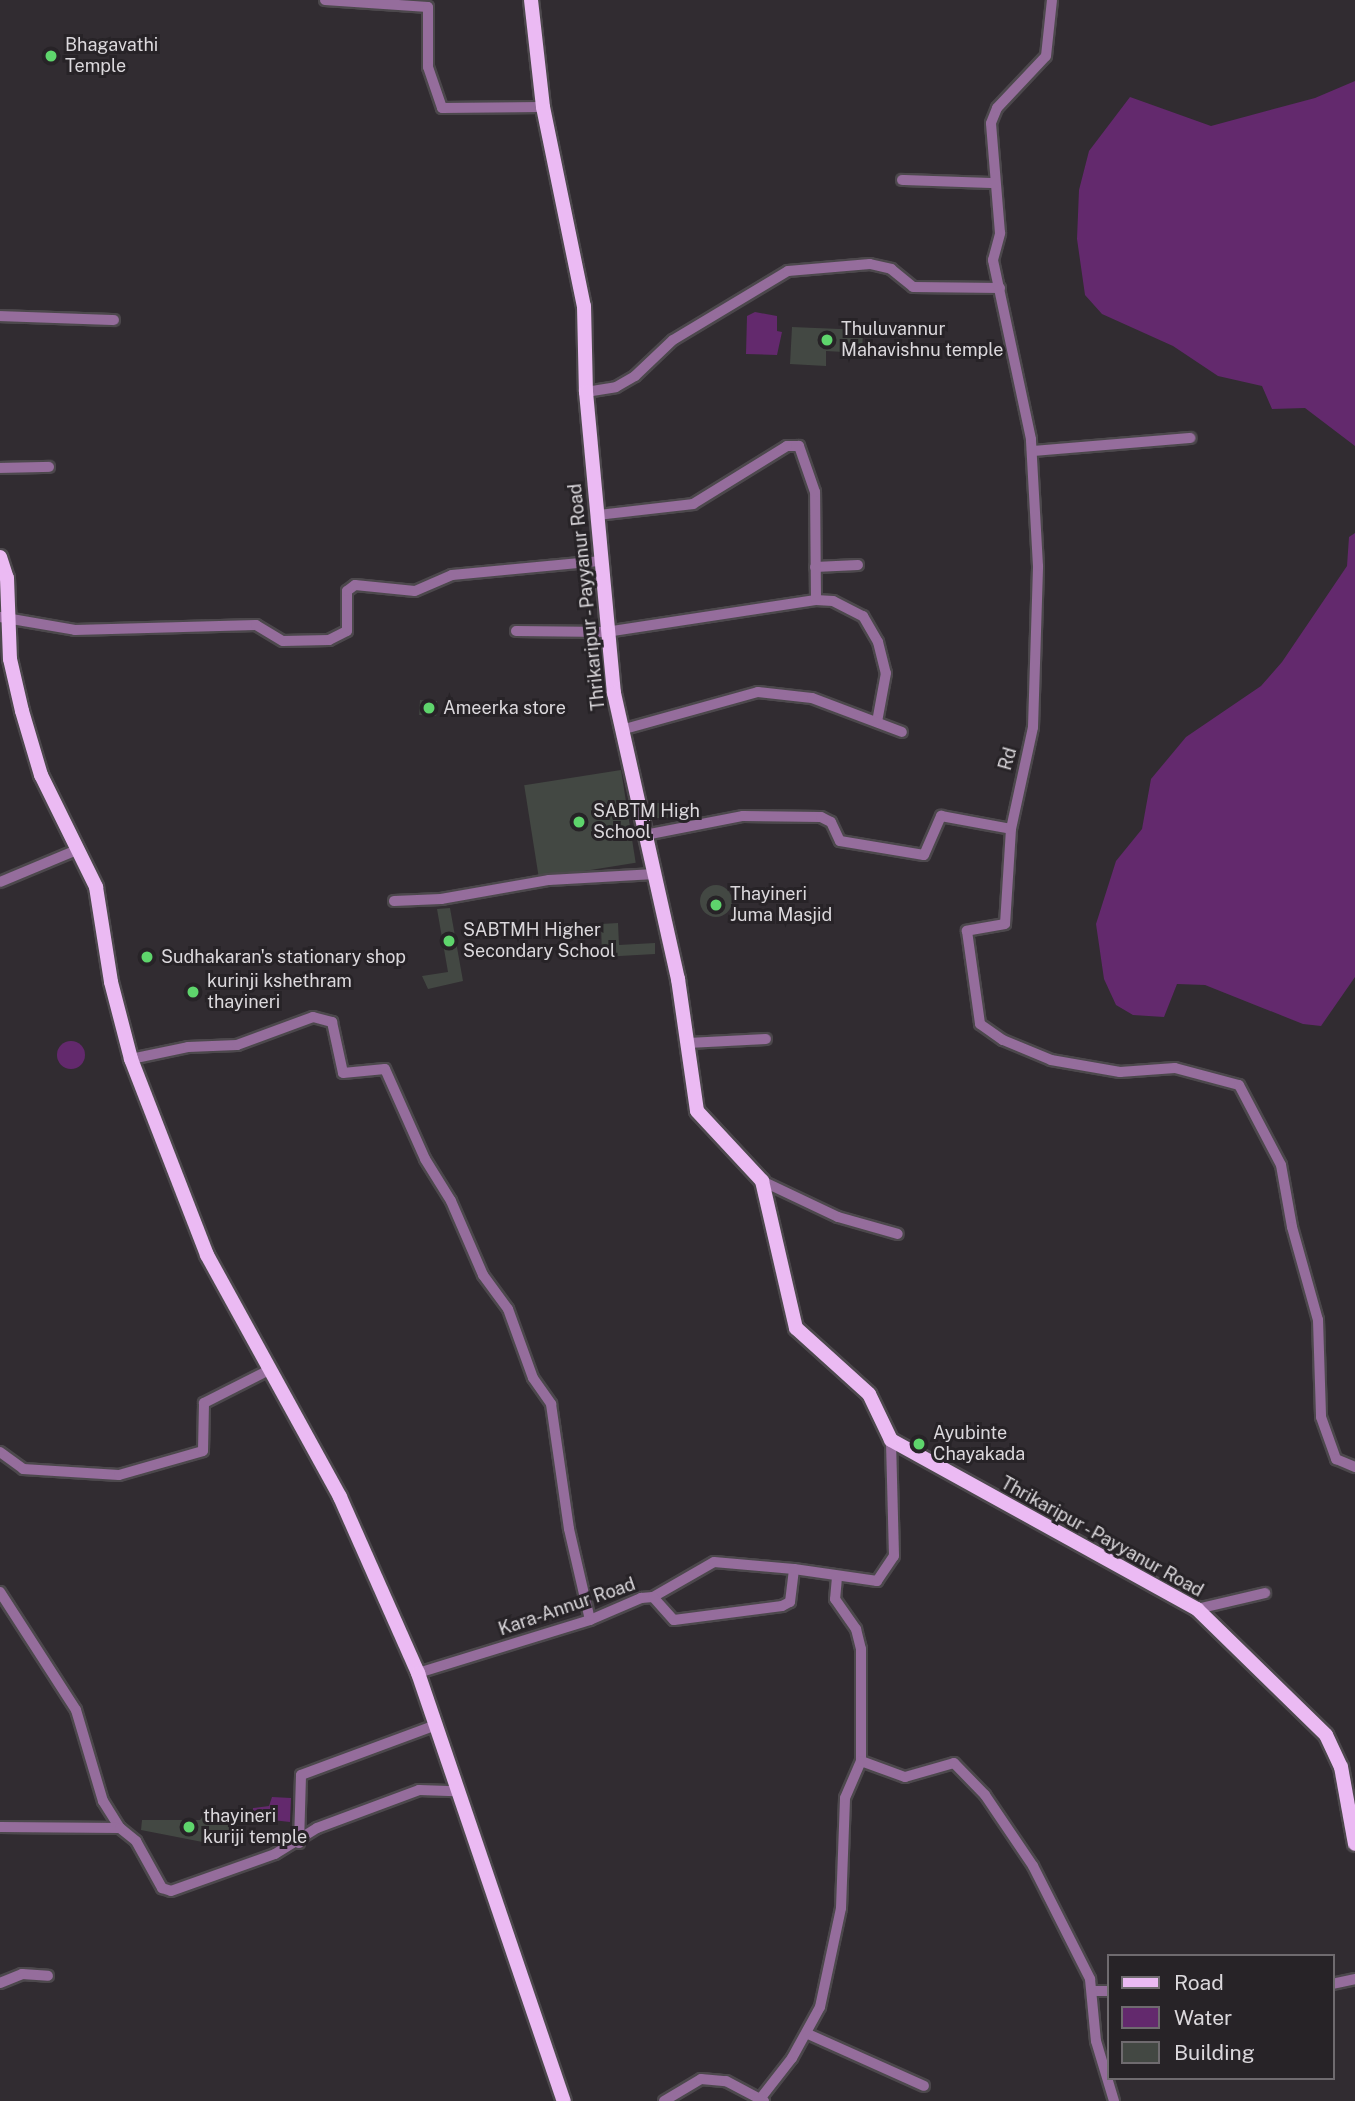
<!DOCTYPE html>
<html>
<head>
<meta charset="utf-8">
<style>
	body { margin:0 }
	#map { position:relative; width:1355px; height:2101px; overflow:hidden; background:#312c31; font-family:"Public Sans",sans-serif }
	div>[style] { position:absolute }
	[style*='--x'] { left:calc(var(--x)*1px); top:calc(var(--y)*1px); width:calc(var(--w)*1px); rotate:calc(var(--a)*1deg) }
	.water>* { inset:0; background:#63296d }
	.round { border-radius:50% }
	.building>* { inset:0; background:#434843; transform-origin:0 0 }
	.roads { filter:drop-shadow(2px 0 #4c484c) drop-shadow(-2px 0 #4c484c) drop-shadow(0 2px #4c484c) drop-shadow(0 -2px #4c484c) }
	.minor>* { height:10px; margin:-5px; padding:0 5px; transform-origin:5px; border-radius:5px; background:#956d9c }
	.major>* { height:14px; margin:-7px; padding:0 7px; transform-origin:7px; border-radius:7px; background:#ebbaf3 }
	.dots>* { width:19px; height:19px; translate:-50% -50%; box-sizing:border-box; border:4px solid #272327; border-radius:50% }
	span { translate:-50% -50%; white-space:nowrap; text-align:center; line-height:1.15; -webkit-text-stroke:6px #272327; paint-order:stroke }
	.poi-label { font-size:18px; color:#dbd8dc }
	.left { translate:0 -50%; text-align:left }
	.street-label { font-size:18px; color:#dbd8dc }
	.legend { position:absolute; left:1107px; top:1954px; width:228px; height:126px; box-sizing:border-box; background:#272327; border:2px solid #6f6b6f; margin:0; padding:9px 12px; list-style:none; font-size:21px; color:#dbd8dc }
	.legend li { display:flex; align-items:center; gap:14px; height:35px }
	.legend b { width:35px; border:2px solid #6f6b6f }
</style>
</head>
<body>
<div id="map">
	<div class="water">
		<div style="clip-path:polygon(1355px 81px,1355px 446px,1305px 408px,1272px 409px,1262px 386px,1218px 376px,1173px 346px,1102px 314px,1085px 295px,1077px 239px,1079px 190px,1089px 151px,1130px 97px,1211px 126px,1315px 98px)"></div>
		<div style="clip-path:polygon(755px 312px,777px 316px,777px 331px,782px 332px,777px 355px,746px 354px,747px 316px)"></div>
		<div style="clip-path:polygon(1355px 533px,1355px 977px,1321px 1026px,1303px 1024px,1205px 985px,1177px 984px,1164px 1017px,1133px 1015px,1116px 1005px,1104px 979px,1096px 924px,1116px 861px,1142px 829px,1151px 779px,1186px 737px,1261px 686px,1282px 662px,1347px 566px,1349px 537px)"></div>
		<div class="round" style="left:57px;top:1041px;width:28px;height:28px"></div>
		<div style="clip-path:polygon(272px 1797px,291px 1798px,290px 1822px,253px 1818px,253px 1808px,269px 1806px)"></div>
	</div>
	<div class="building">
		<div style="clip-path:polygon(792px 327px,863px 330px,862px 353px,826px 351px,826px 366px,790px 364px)"></div>
		<div style="left:420px;top:700px;width:17px;height:15px;rotate:3deg"></div>
		<div style="left:621px;top:770px;width:94px;height:98px;rotate:81deg"></div>
		<div style="left:675px;top:803px;width:15px;height:18px;rotate:90deg"></div>
		<div class="round" style="left:700px;top:885px;width:32px;height:32px"></div>
		<div style="clip-path:polygon(450px 908px,463px 981px,428px 989px,422px 976px,448px 972px,437px 909px)"></div>
		<div style="clip-path:polygon(618px 923px,619px 945px,655px 943px,655px 954px,602px 957px,601px 924px)"></div>
		<div style="clip-path:polygon(206px 1813px,237px 1823px,238px 1833px,218px 1845px,141px 1830px,142px 1820px,200px 1820px)"></div>
	</div>
	<div class="roads">
		<div class="minor">
			<div style="--x:325;--y:0;--w:103;--a:3.9"></div>
			<div style="--x:428;--y:7;--w:60;--a:90"></div>
			<div style="--x:428;--y:67;--w:43;--a:71.1"></div>
			<div style="--x:442;--y:108;--w:101;--a:-0.6"></div>
			<div style="--x:902;--y:180;--w:91;--a:1.9"></div>
			<div style="--x:0;--y:316;--w:114;--a:2"></div>
			<div style="--x:586;--y:392;--w:30;--a:-9"></div>
			<div style="--x:616;--y:387;--w:22;--a:-30"></div>
			<div style="--x:635;--y:376;--w:52;--a:-43.5"></div>
			<div style="--x:673;--y:340;--w:134;--a:-31"></div>
			<div style="--x:788;--y:271;--w:82;--a:-4.9"></div>
			<div style="--x:870;--y:264;--w:22;--a:13"></div>
			<div style="--x:891;--y:269;--w:28;--a:39"></div>
			<div style="--x:913;--y:287;--w:87;--a:0.7"></div>
			<div style="--x:1032;--y:451;--w:159;--a:-4.7"></div>
			<div style="--x:0;--y:468;--w:49;--a:-1.2"></div>
			<div style="--x:815;--y:567;--w:43;--a:-2.7"></div>
			<div style="--x:816;--y:600;--w:17;--a:3"></div>
			<div style="--x:833;--y:601;--w:34;--a:27"></div>
			<div style="--x:863;--y:616;--w:30;--a:60"></div>
			<div style="--x:878;--y:642;--w:32;--a:76"></div>
			<div style="--x:886;--y:673;--w:50;--a:100.4"></div>
			<div style="--x:0;--y:617;--w:76;--a:9.8"></div>
			<div style="--x:75;--y:630;--w:181;--a:-1.6"></div>
			<div style="--x:256;--y:625;--w:31;--a:31"></div>
			<div style="--x:283;--y:641;--w:46;--a:-1.2"></div>
			<div style="--x:329;--y:640;--w:20;--a:-27"></div>
			<div style="--x:347;--y:631;--w:40;--a:-90"></div>
			<div style="--x:347;--y:591;--w:10;--a:-37"></div>
			<div style="--x:355;--y:585;--w:60;--a:5.7"></div>
			<div style="--x:415;--y:591;--w:40;--a:-23.4"></div>
			<div style="--x:452;--y:575;--w:150;--a:-5.4"></div>
			<div style="--x:516;--y:631;--w:90;--a:0.6"></div>
			<div style="--x:606;--y:632;--w:212;--a:-8.7"></div>
			<div style="--x:816;--y:600;--w:108;--a:-90.5"></div>
			<div style="--x:815;--y:492;--w:49;--a:-109.2"></div>
			<div style="--x:799;--y:446;--w:12;--a:180"></div>
			<div style="--x:787;--y:446;--w:110;--a:148.3"></div>
			<div style="--x:693;--y:504;--w:96;--a:173.4"></div>
			<div style="--x:621;--y:730;--w:142;--a:-15.5"></div>
			<div style="--x:758;--y:692;--w:54;--a:6.3"></div>
			<div style="--x:812;--y:698;--w:96;--a:20.7"></div>
			<div style="--x:1011;--y:829;--w:95;--a:93.6"></div>
			<div style="--x:1005;--y:924;--w:39;--a:170"></div>
			<div style="--x:967;--y:931;--w:94;--a:82"></div>
			<div style="--x:980;--y:1024;--w:28;--a:35"></div>
			<div style="--x:1003;--y:1040;--w:52;--a:22.6"></div>
			<div style="--x:1051;--y:1060;--w:70;--a:9.9"></div>
			<div style="--x:1120;--y:1072;--w:55;--a:-4.2"></div>
			<div style="--x:1175;--y:1068;--w:66;--a:14.9"></div>
			<div style="--x:1239;--y:1085;--w:90;--a:62.3"></div>
			<div style="--x:1281;--y:1165;--w:63;--a:79.9"></div>
			<div style="--x:1292;--y:1227;--w:97;--a:74.4"></div>
			<div style="--x:1318;--y:1320;--w:97;--a:88.2"></div>
			<div style="--x:1321;--y:1417;--w:45;--a:70.3"></div>
			<div style="--x:1336;--y:1459;--w:21;--a:23"></div>
			<div style="--x:645;--y:835;--w:100;--a:-11"></div>
			<div style="--x:743;--y:816;--w:78;--a:0.7"></div>
			<div style="--x:821;--y:817;--w:11;--a:27"></div>
			<div style="--x:831;--y:822;--w:21;--a:65"></div>
			<div style="--x:840;--y:841;--w:85;--a:9.5"></div>
			<div style="--x:924;--y:855;--w:43;--a:-66.4"></div>
			<div style="--x:941;--y:816;--w:71;--a:10.5"></div>
			<div style="--x:1011;--y:829;--w:104;--a:-77.8"></div>
			<div style="--x:1033;--y:727;--w:161;--a:-88.2"></div>
			<div style="--x:1038;--y:566;--w:127;--a:-93.2"></div>
			<div style="--x:1031;--y:439;--w:183;--a:-102"></div>
			<div style="--x:993;--y:260;--w:28;--a:-75"></div>
			<div style="--x:1000;--y:233;--w:110;--a:-94.7"></div>
			<div style="--x:991;--y:123;--w:16;--a:-68"></div>
			<div style="--x:997;--y:108;--w:71;--a:-46.7"></div>
			<div style="--x:1046;--y:56;--w:56;--a:-83.9"></div>
			<div style="--x:0;--y:882;--w:83;--a:-22.6"></div>
			<div style="--x:394;--y:901;--w:47;--a:-2.4"></div>
			<div style="--x:441;--y:899;--w:110;--a:-10"></div>
			<div style="--x:549;--y:880;--w:106;--a:-3.2"></div>
			<div style="--x:688;--y:1043;--w:78;--a:-2.9"></div>
			<div style="--x:131;--y:1059;--w:58;--a:-11.9"></div>
			<div style="--x:188;--y:1047;--w:49;--a:-2.3"></div>
			<div style="--x:237;--y:1045;--w:81;--a:-20.2"></div>
			<div style="--x:313;--y:1017;--w:20;--a:15"></div>
			<div style="--x:332;--y:1022;--w:52;--a:77.8"></div>
			<div style="--x:343;--y:1073;--w:42;--a:-5.4"></div>
			<div style="--x:385;--y:1069;--w:98;--a:66"></div>
			<div style="--x:425;--y:1159;--w:49;--a:58.2"></div>
			<div style="--x:451;--y:1201;--w:81;--a:66.6"></div>
			<div style="--x:483;--y:1275;--w:42;--a:53.7"></div>
			<div style="--x:508;--y:1309;--w:73;--a:70.1"></div>
			<div style="--x:533;--y:1378;--w:32;--a:55"></div>
			<div style="--x:551;--y:1404;--w:126;--a:81.8"></div>
			<div style="--x:569;--y:1529;--w:93;--a:77"></div>
			<div style="--x:762;--y:1181;--w:84;--a:25.3"></div>
			<div style="--x:838;--y:1217;--w:62;--a:15.8"></div>
			<div style="--x:0;--y:1452;--w:29;--a:36"></div>
			<div style="--x:23;--y:1469;--w:96;--a:3.6"></div>
			<div style="--x:119;--y:1475;--w:87;--a:-15.9"></div>
			<div style="--x:203;--y:1451;--w:48;--a:-88.8"></div>
			<div style="--x:204;--y:1403;--w:71;--a:-26.9"></div>
			<div style="--x:837;--y:1577;--w:22;--a:95"></div>
			<div style="--x:835;--y:1599;--w:37;--a:55"></div>
			<div style="--x:856;--y:1629;--w:21;--a:76"></div>
			<div style="--x:861;--y:1649;--w:112;--a:90"></div>
			<div style="--x:0;--y:1592;--w:140;--a:57.2"></div>
			<div style="--x:76;--y:1710;--w:95;--a:73.5"></div>
			<div style="--x:103;--y:1801;--w:32;--a:58"></div>
			<div style="--x:653;--y:1597;--w:70;--a:-29.8"></div>
			<div style="--x:714;--y:1562;--w:80;--a:5"></div>
			<div style="--x:1197;--y:1609;--w:70;--a:-13.2"></div>
			<div style="--x:418;--y:1673;--w:180;--a:-17.1"></div>
			<div style="--x:590;--y:1620;--w:56;--a:-23.3"></div>
			<div style="--x:641;--y:1598;--w:12;--a:-5"></div>
			<div style="--x:653;--y:1597;--w:31;--a:48"></div>
			<div style="--x:674;--y:1620;--w:109;--a:-7.4"></div>
			<div style="--x:782;--y:1606;--w:9;--a:-27"></div>
			<div style="--x:790;--y:1602;--w:33;--a:-83"></div>
			<div style="--x:794;--y:1569;--w:84;--a:8.2"></div>
			<div style="--x:877;--y:1581;--w:30;--a:-56"></div>
			<div style="--x:894;--y:1556;--w:116;--a:-91.5"></div>
			<div style="--x:0;--y:1827;--w:120;--a:0.5"></div>
			<div style="--x:120;--y:1828;--w:21;--a:39"></div>
			<div style="--x:136;--y:1841;--w:54;--a:61"></div>
			<div style="--x:162;--y:1888;--w:9;--a:18"></div>
			<div style="--x:171;--y:1891;--w:110;--a:-19.6"></div>
			<div style="--x:275;--y:1854;--w:49;--a:-31.8"></div>
			<div style="--x:317;--y:1828;--w:109;--a:-20.4"></div>
			<div style="--x:419;--y:1790;--w:37;--a:2"></div>
			<div style="--x:299;--y:1843;--w:68;--a:-88.3"></div>
			<div style="--x:301;--y:1775;--w:144;--a:-20.3"></div>
			<div style="--x:0;--y:1983;--w:24;--a:-22"></div>
			<div style="--x:22;--y:1974;--w:26;--a:4"></div>
			<div style="--x:1332;--y:1984;--w:24;--a:-12"></div>
			<div style="--x:1092;--y:1991;--w:16;--a:0"></div>
			<div style="--x:808;--y:2034;--w:127;--a:24.1"></div>
			<div style="--x:760;--y:2099;--w:52;--a:-52"></div>
			<div style="--x:792;--y:2058;--w:58;--a:-61.2"></div>
			<div style="--x:820;--y:2007;--w:101;--a:-78"></div>
			<div style="--x:841;--y:1908;--w:110;--a:-87.9"></div>
			<div style="--x:845;--y:1798;--w:40;--a:-66.6"></div>
			<div style="--x:861;--y:1761;--w:47;--a:20"></div>
			<div style="--x:905;--y:1777;--w:51;--a:-15.9"></div>
			<div style="--x:954;--y:1763;--w:45;--a:45.9"></div>
			<div style="--x:985;--y:1795;--w:86;--a:55.9"></div>
			<div style="--x:1033;--y:1866;--w:127;--a:63.2"></div>
			<div style="--x:1090;--y:1979;--w:62;--a:84.5"></div>
			<div style="--x:1096;--y:2041;--w:63;--a:73.3"></div>
			<div style="--x:664;--y:2101;--w:43;--a:-30.7"></div>
			<div style="--x:701;--y:2079;--w:25;--a:5"></div>
			<div style="--x:726;--y:2081;--w:43;--a:27.8"></div>
		</div>
		<div class="major">
			<div style="--x:531;--y:0;--w:108;--a:83.6"></div>
			<div style="--x:543;--y:107;--w:203;--a:78.4"></div>
			<div style="--x:584;--y:306;--w:86;--a:88.7"></div>
			<div style="--x:586;--y:392;--w:302;--a:84.7"></div>
			<div style="--x:614;--y:693;--w:293;--a:77.4"></div>
			<div style="--x:678;--y:979;--w:133;--a:81.8"></div>
			<div style="--x:697;--y:1111;--w:96;--a:47.1"></div>
			<div style="--x:762;--y:1181;--w:151;--a:77"></div>
			<div style="--x:796;--y:1328;--w:98;--a:42.1"></div>
			<div style="--x:869;--y:1394;--w:51;--a:64.4"></div>
			<div style="--x:891;--y:1440;--w:350;--a:28.9"></div>
			<div style="--x:1197;--y:1609;--w:180;--a:44.3"></div>
			<div style="--x:1326;--y:1735;--w:35;--a:65"></div>
			<div style="--x:1341;--y:1767;--w:78;--a:79.7"></div>
			<div style="--x:0;--y:557;--w:22;--a:72"></div>
			<div style="--x:7;--y:578;--w:81;--a:87.9"></div>
			<div style="--x:10;--y:659;--w:53;--a:77"></div>
			<div style="--x:22;--y:711;--w:67;--a:73.5"></div>
			<div style="--x:41;--y:775;--w:125;--a:63.8"></div>
			<div style="--x:96;--y:887;--w:96;--a:81"></div>
			<div style="--x:111;--y:982;--w:80;--a:75.4"></div>
			<div style="--x:131;--y:1059;--w:210;--a:68.8"></div>
			<div style="--x:207;--y:1255;--w:276;--a:61.2"></div>
			<div style="--x:340;--y:1497;--w:193;--a:66.1"></div>
			<div style="--x:418;--y:1673;--w:452;--a:71.2"></div>
		</div>
	</div>
	<div class="dots">
		<div style="left:51px;top:56px;background:#5ed56c"></div>
		<div style="left:827px;top:340px;background:#5ed56c"></div>
		<div style="left:429px;top:708px;background:#5ed56c"></div>
		<div style="left:579px;top:822px;background:#5ed56c"></div>
		<div style="left:716px;top:905px;background:#5ed56c"></div>
		<div style="left:449px;top:941px;background:#5ed56c"></div>
		<div style="left:147px;top:957px;background:#5ed56c"></div>
		<div style="left:193px;top:992px;background:#5ed56c"></div>
		<div style="left:919px;top:1444px;background:#5ed56c"></div>
		<div style="left:189px;top:1827px;background:#5ed56c"></div>
	</div>
	<div class="poi-label">
		<span class="left" style="left:65px;top:56px">Bhagavathi<br>Temple</span>
		<span class="left" style="left:841px;top:340px">Thuluvannur<br>Mahavishnu temple</span>
		<span class="left" style="left:443px;top:708px">Ameerka store</span>
		<span class="left" style="left:593px;top:822px">SABTM High<br>School</span>
		<span class="left" style="left:730px;top:905px">Thayineri<br>Juma Masjid</span>
		<span class="left" style="left:463px;top:941px">SABTMH Higher<br>Secondary School</span>
		<span class="left" style="left:161px;top:957px">Sudhakaran's stationary shop</span>
		<span class="left" style="left:207px;top:992px">kurinji kshethram<br>thayineri</span>
		<span class="left" style="left:933px;top:1444px">Ayubinte<br>Chayakada</span>
		<span class="left" style="left:203px;top:1827px">thayineri<br>kuriji temple</span>
	</div>
	<div class="street-label">
		<span style="left:587px;top:597px;rotate:-96deg">Thrikaripur - Payyanur Road</span>
		<span style="left:1008px;top:759px;rotate:-74deg">Rd</span>
		<span style="left:1102px;top:1537px;rotate:29deg">Thrikaripur - Payyanur Road</span>
		<span style="left:567px;top:1607px;rotate:-19deg">Kara-Annur Road</span>
	</div>
	<ul class="legend">
	<li><b style="height:9px;background:#ebbaf3"></b>Road</li>
	<li><b style="height:19px;background:#63296d"></b>Water</li>
	<li><b style="height:19px;background:#434843"></b>Building</li>
	</ul>
</div>
</body>
</html>
